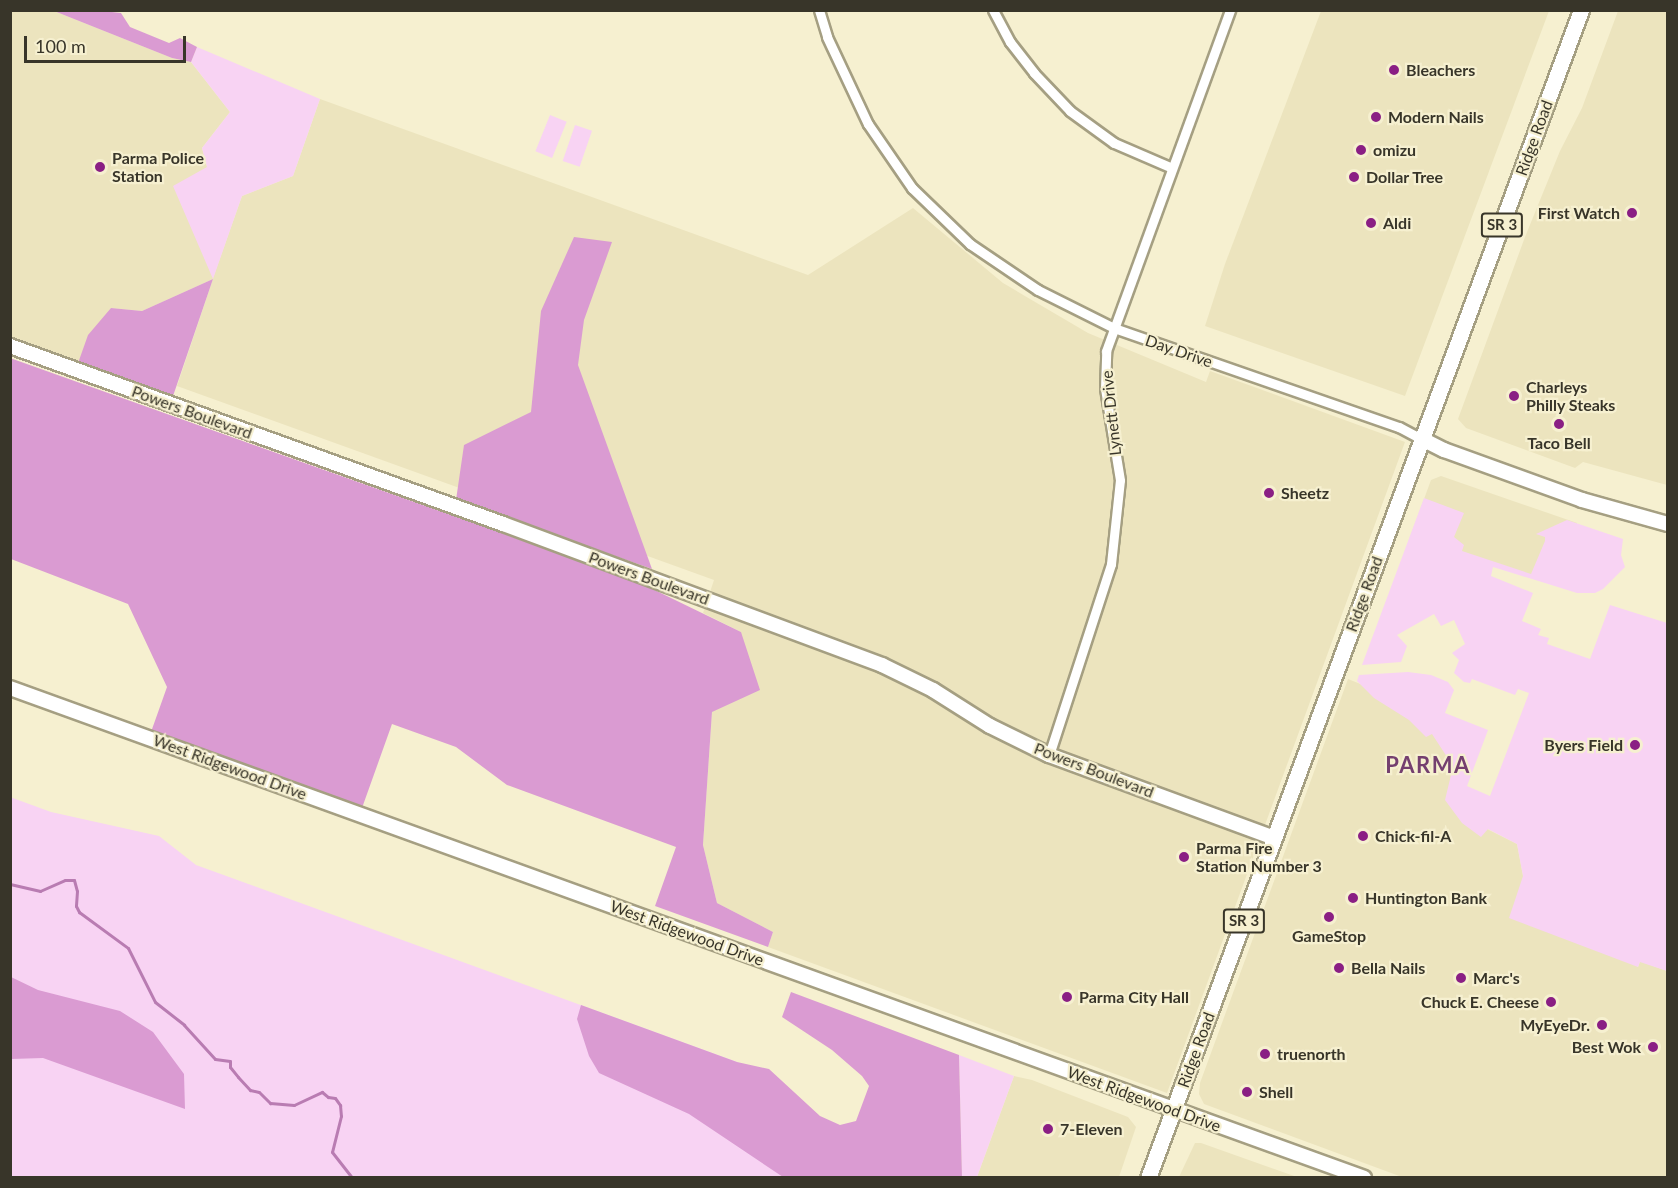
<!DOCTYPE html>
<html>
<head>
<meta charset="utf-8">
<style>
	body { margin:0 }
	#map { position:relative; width:1678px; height:1188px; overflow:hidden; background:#f6f0d0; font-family:Lato,sans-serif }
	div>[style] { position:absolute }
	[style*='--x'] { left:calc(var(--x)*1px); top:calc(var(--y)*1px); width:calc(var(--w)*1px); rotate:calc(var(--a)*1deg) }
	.built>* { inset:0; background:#ece4be }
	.green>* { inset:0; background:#f8d3f3; transform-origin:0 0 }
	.forest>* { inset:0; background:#da9bd2 }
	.stream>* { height:3px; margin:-1.5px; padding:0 1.5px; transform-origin:1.5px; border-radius:1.5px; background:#b97cb2 }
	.roads { filter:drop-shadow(2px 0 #a59f82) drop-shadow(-2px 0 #a59f82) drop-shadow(0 2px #a59f82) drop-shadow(0 -2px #a59f82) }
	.street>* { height:9px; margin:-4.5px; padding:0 4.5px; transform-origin:4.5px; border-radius:4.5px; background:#fff }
	.secondary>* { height:14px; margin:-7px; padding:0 7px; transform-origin:7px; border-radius:7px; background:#fff }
	.primary>* { height:15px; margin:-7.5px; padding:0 7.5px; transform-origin:7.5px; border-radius:7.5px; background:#fff }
	.dots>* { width:16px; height:16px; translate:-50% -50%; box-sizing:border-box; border:3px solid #f6f0d0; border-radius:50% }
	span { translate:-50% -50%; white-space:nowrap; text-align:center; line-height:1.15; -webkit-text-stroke:4.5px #f6f0d0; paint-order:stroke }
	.shield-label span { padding:2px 4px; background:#f6f0d0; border:2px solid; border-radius:4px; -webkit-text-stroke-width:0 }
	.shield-label { font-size:15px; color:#383529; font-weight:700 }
	.poi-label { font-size:16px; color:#383529; font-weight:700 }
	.left { translate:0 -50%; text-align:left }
	.right { translate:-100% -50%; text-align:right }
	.street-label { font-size:16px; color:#383529 }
	.district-label { font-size:22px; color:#743f6f; font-weight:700; letter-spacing:1.5px }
	.frame { position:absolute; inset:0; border:12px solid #383529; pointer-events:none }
	.scale { position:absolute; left:24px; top:36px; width:162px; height:27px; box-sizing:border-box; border:3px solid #383529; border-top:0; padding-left:8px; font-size:18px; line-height:21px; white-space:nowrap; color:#383529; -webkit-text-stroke:4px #f6f0d0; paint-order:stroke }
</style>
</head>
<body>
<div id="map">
	<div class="built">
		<div style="clip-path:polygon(10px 11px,54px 11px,172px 58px,191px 62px,230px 112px,202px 148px,207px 167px,213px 278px,242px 196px,293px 176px,320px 99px,808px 275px,913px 208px,1003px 283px,1088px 333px,1206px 382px,1210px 371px,1405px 442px,1167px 1093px,768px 947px,773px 932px,717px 903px,703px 845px,712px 712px,741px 632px,703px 613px,714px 580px,177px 386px,213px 279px,142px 311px,111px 308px,77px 366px,11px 341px)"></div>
		<div style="clip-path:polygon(1321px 11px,1549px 11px,1405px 396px,1205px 326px,1225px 264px)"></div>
		<div style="clip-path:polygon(1618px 11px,1667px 11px,1667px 485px,1583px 462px,1575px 468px,1466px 428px,1458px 419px,1525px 237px,1560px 151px,1582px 108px)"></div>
		<div style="clip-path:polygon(1441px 476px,1577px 523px,1557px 586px,1410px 537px,1431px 480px)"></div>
		<div style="clip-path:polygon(1348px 679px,1422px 709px,1450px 737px,1475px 823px,1517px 844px,1523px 876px,1638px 967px,1640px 961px,1667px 971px,1667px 1177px,1402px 1177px,1204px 1104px,1199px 1094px,1200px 1083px)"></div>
		<div style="clip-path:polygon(1014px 1076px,1032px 1080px,1128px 1117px,1136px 1127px,1119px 1177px,977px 1177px)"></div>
		<div style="clip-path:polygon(1195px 1143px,1201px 1143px,1297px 1177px,1179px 1177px)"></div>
	</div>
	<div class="green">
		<div style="clip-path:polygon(197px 47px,320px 99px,293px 176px,242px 196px,213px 279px,173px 186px,207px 167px,202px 148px,230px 112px,191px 62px)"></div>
		<div style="left:550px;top:115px;width:18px;height:39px;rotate:22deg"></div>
		<div style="left:575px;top:125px;width:18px;height:38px;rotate:19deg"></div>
		<div style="clip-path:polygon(1424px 498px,1464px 513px,1454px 537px,1464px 545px,1462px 551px,1531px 574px,1545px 541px,1545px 537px,1536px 534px,1567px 520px,1623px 539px,1621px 555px,1625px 567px,1603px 589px,1595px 593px,1577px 593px,1493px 567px,1491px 576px,1533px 593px,1522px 621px,1541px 629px,1538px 635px,1549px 638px,1547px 644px,1590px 659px,1610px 605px,1667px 623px,1667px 971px,1640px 962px,1638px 967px,1509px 918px,1523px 876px,1517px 844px,1488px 829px,1481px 837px,1462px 823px,1445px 800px,1451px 775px,1451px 763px,1432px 734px,1426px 737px,1409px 720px,1374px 698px,1357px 681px,1359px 675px,1408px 672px,1431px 675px,1448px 682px,1454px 690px,1445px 713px,1488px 730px,1467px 786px,1490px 796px,1529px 693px,1518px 689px,1515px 695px,1472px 679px,1470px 683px,1464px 682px,1454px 673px,1459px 660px,1452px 653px,1465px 644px,1454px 620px,1441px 626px,1434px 614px,1397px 635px,1407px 646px,1401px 662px,1362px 665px)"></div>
		<div style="clip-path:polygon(10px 797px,51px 812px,159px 836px,196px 865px,737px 1062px,836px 1177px,11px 1177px)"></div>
		<div style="clip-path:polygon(959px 1055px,1014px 1076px,977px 1177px,962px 1177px)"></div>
	</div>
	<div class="forest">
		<div style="clip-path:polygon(103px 11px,121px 13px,130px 27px,169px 43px,180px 38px,197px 47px,191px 62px,172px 58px,54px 11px)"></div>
		<div style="clip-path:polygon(574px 237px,612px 242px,584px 320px,578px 365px,652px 569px,456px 500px,464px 445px,531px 412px,541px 311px)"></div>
		<div style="clip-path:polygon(213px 279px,172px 399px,77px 366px,88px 335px,111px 308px,142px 311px)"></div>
		<div style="clip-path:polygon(10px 358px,636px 581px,741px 632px,760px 690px,712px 712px,703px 845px,717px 903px,773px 932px,768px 947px,655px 906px,676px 847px,507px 785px,456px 747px,392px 724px,362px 808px,151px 732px,167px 687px,128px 604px,11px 559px)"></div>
		<div style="clip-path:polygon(11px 977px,38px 990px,120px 1011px,153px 1032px,184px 1074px,185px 1109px,43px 1058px,11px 1059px)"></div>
		<div style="clip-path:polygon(791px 992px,959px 1055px,962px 1177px,783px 1177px,689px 1114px,599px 1073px,589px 1056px,577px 1019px,581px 1005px,737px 1062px,769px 1069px,820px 1116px,840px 1125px,856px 1121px,869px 1086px,862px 1076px,832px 1050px,782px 1017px)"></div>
	</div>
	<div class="stream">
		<div style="--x:10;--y:884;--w:31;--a:13"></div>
		<div style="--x:40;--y:891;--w:27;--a:-24"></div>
		<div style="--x:65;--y:880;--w:9;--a:0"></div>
		<div style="--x:74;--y:880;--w:11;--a:75"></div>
		<div style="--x:77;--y:891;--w:15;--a:94"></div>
		<div style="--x:76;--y:906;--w:7;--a:63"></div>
		<div style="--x:79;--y:912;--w:61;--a:36.3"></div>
		<div style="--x:128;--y:948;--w:60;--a:63.4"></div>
		<div style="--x:155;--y:1002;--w:37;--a:38"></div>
		<div style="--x:184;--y:1025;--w:46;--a:47.6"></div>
		<div style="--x:215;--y:1059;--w:15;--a:8"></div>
		<div style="--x:230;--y:1061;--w:6;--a:90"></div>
		<div style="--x:230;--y:1067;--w:13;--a:51"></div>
		<div style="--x:238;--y:1077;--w:18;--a:47"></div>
		<div style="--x:250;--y:1090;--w:9;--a:13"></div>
		<div style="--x:259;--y:1092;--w:16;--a:45"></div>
		<div style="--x:270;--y:1103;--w:24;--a:5"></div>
		<div style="--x:294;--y:1105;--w:31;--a:-25"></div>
		<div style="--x:322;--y:1092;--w:8;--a:40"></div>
		<div style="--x:328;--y:1097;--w:7;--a:8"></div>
		<div style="--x:335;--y:1098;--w:9;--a:54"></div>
		<div style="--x:340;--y:1105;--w:11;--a:85"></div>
		<div style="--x:341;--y:1116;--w:37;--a:104"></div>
		<div style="--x:332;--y:1152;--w:33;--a:52"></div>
	</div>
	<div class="roads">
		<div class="street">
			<div style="--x:819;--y:10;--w:28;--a:73"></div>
			<div style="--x:827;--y:37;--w:96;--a:64.8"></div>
			<div style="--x:868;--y:124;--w:78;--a:55.5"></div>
			<div style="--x:912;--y:188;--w:81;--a:44"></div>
			<div style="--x:970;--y:244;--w:82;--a:34.1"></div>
			<div style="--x:1038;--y:290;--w:85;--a:26.6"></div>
			<div style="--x:1114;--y:328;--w:302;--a:19.2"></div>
			<div style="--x:1399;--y:427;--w:26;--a:28"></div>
			<div style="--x:993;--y:10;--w:36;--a:62"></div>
			<div style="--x:1010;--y:42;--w:39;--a:52"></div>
			<div style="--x:1034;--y:73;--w:52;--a:46.5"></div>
			<div style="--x:1070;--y:111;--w:54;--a:36"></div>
			<div style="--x:1114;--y:143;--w:63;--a:23.3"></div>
			<div style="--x:1049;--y:755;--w:201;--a:-72"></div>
			<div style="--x:1111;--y:564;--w:84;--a:-83.9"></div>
			<div style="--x:1120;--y:480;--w:93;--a:-99.3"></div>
			<div style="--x:1105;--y:388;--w:37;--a:-88"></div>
			<div style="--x:1106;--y:351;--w:363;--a:-70"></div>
		</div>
		<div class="secondary">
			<div style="--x:10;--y:346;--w:524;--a:19.85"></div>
			<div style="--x:503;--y:524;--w:404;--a:20.4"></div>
			<div style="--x:882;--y:665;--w:57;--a:26.1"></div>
			<div style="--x:933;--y:690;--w:67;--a:32.3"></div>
			<div style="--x:990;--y:726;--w:66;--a:26.2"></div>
			<div style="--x:1049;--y:755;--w:240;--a:20.2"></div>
			<div style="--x:1422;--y:439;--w:25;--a:27"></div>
			<div style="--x:1444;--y:450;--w:147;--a:19.9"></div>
			<div style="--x:1582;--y:500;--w:89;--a:15.6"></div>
			<div style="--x:10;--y:688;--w:1440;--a:19.89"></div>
		</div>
		<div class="primary">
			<div style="--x:1148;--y:1178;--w:1246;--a:-69.66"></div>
		</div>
	</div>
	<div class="dots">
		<div style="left:1394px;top:70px;background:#8a1f84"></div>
		<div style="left:1376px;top:117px;background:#8a1f84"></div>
		<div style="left:1361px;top:150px;background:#8a1f84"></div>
		<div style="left:100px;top:167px;background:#8a1f84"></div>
		<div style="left:1354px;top:177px;background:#8a1f84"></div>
		<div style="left:1632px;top:213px;background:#8a1f84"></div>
		<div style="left:1371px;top:223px;background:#8a1f84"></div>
		<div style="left:1514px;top:396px;background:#8a1f84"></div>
		<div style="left:1559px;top:424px;background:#8a1f84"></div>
		<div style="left:1269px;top:493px;background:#8a1f84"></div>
		<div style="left:1635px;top:745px;background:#8a1f84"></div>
		<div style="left:1363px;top:836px;background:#8a1f84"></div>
		<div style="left:1184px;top:857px;background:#8a1f84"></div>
		<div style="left:1353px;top:898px;background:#8a1f84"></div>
		<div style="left:1329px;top:917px;background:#8a1f84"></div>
		<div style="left:1339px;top:968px;background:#8a1f84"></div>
		<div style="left:1461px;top:978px;background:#8a1f84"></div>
		<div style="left:1067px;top:997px;background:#8a1f84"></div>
		<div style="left:1551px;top:1002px;background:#8a1f84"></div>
		<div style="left:1602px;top:1025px;background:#8a1f84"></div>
		<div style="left:1653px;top:1047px;background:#8a1f84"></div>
		<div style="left:1265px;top:1054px;background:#8a1f84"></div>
		<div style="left:1247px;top:1092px;background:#8a1f84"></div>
		<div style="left:1048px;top:1129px;background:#8a1f84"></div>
	</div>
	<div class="shield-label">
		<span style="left:1502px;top:225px">SR 3</span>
		<span style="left:1244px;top:921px">SR 3</span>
	</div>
	<div class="poi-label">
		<span class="left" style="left:1406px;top:70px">Bleachers</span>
		<span class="left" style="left:1388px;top:117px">Modern Nails</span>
		<span class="left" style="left:1373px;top:150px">omizu</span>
		<span class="left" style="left:112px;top:167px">Parma Police<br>Station</span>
		<span class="left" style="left:1366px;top:177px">Dollar Tree</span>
		<span class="right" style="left:1620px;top:213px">First Watch</span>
		<span class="left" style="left:1383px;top:223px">Aldi</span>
		<span class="left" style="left:1526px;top:396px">Charleys<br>Philly Steaks</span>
		<span style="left:1559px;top:443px">Taco Bell</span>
		<span class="left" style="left:1281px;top:493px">Sheetz</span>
		<span class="right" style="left:1623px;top:745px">Byers Field</span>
		<span class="left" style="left:1375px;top:836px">Chick-fil-A</span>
		<span class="left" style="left:1196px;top:857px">Parma Fire<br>Station Number 3</span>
		<span class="left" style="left:1365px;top:898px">Huntington Bank</span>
		<span style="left:1329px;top:936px">GameStop</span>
		<span class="left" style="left:1351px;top:968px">Bella Nails</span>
		<span class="left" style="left:1473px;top:978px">Marc's</span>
		<span class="left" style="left:1079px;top:997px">Parma City Hall</span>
		<span class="right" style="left:1539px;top:1002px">Chuck E. Cheese</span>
		<span class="right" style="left:1590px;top:1025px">MyEyeDr.</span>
		<span class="right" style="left:1641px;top:1047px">Best Wok</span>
		<span class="left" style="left:1277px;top:1054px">truenorth</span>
		<span class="left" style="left:1259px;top:1092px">Shell</span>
		<span class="left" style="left:1060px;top:1129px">7-Eleven</span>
	</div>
	<div class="street-label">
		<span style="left:1534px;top:138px;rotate:-70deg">Ridge Road</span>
		<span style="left:1179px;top:351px;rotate:19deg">Day Drive</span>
		<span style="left:192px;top:412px;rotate:20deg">Powers Boulevard</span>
		<span style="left:1111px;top:413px;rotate:-96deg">Lynett Drive</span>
		<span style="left:649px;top:578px;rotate:20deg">Powers Boulevard</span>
		<span style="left:1364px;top:594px;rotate:-70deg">Ridge Road</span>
		<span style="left:230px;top:767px;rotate:20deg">West Ridgewood Drive</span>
		<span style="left:1094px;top:770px;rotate:21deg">Powers Boulevard</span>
		<span style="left:687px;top:933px;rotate:20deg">West Ridgewood Drive</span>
		<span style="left:1196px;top:1050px;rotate:-70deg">Ridge Road</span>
		<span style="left:1144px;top:1099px;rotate:20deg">West Ridgewood Drive</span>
	</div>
	<div class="district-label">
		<span style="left:1428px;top:765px">PARMA</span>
	</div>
	<div class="frame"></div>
	<div class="scale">100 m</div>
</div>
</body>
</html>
